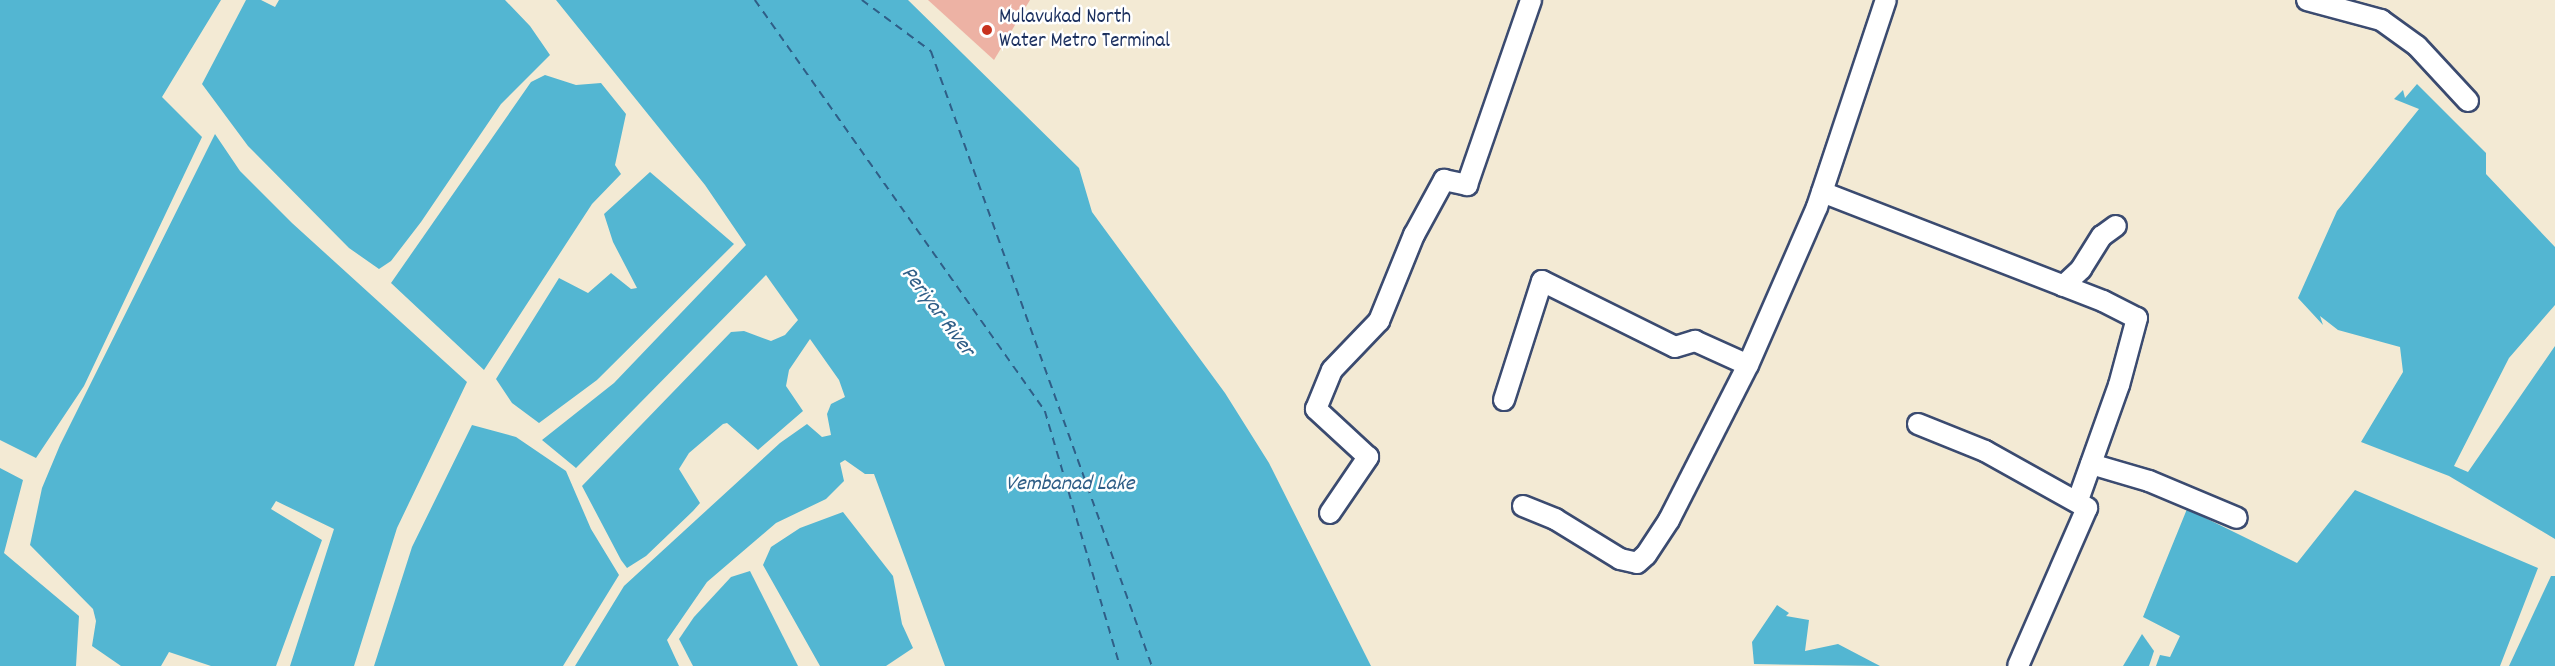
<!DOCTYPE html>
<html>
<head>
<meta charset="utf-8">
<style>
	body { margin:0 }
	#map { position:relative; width:2555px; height:666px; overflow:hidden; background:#f3ead4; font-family:Dekko,sans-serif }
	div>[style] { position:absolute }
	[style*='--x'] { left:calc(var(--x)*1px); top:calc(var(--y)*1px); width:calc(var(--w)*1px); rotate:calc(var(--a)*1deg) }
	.water>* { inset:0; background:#53b6d2 }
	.ferry>* { height:1.5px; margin-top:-0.75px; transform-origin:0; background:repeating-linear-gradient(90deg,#2f5e87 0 8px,transparent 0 14px) }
	.building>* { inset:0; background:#edb2a4 }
	.roads { filter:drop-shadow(2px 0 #3b4b70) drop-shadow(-2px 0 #3b4b70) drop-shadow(0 2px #3b4b70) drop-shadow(0 -2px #3b4b70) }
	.minor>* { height:20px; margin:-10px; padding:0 10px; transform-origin:10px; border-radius:10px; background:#fff }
	.dots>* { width:16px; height:16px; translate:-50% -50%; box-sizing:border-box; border:3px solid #fff; border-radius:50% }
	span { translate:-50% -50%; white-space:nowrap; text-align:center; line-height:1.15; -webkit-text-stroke:5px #fff; paint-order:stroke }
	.poi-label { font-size:21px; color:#1b2f5e }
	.left { translate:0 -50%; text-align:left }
	.water-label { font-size:22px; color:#2f5e87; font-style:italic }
</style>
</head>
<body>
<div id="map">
	<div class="water">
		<div style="clip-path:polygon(0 0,221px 0,162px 97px,202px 137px,84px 386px,36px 458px,0 440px)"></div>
		<div style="clip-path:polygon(246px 0,261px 0,275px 7px,279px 0,505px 0,530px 26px,550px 55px,501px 104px,421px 222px,391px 261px,379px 269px,349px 248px,248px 146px,202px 84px)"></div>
		<div style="clip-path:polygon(556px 0,908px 0,1079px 168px,1092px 212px,1225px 393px,1269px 463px,1371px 666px,945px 666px,874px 474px,865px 474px,845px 460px,840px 463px,844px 481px,826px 499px,776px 523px,707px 582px,667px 640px,679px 666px,575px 666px,624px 586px,780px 443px,807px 424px,822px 437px,831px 435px,827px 414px,831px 404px,845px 397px,839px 380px,810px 339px,789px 370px,786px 386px,803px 411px,758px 450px,727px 423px,723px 424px,689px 453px,679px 469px,700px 503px,693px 511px,646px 556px,627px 568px,621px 560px,582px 486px,731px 332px,744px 331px,771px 341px,785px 335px,798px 320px,766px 275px,576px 468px,542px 440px,614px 383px,746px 245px,705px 185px)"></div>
		<div style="clip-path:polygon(545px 75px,576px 85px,601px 83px,626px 114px,615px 165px,621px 174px,592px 204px,484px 370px,391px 283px,531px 82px)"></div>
		<div style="clip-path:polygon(2417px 84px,2486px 153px,2486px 174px,2555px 247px,2555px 305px,2509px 358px,2454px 466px,2468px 472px,2555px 346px,2555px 539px,2449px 476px,2361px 442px,2403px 372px,2400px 347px,2338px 330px,2320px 316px,2323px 325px,2298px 298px,2337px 211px,2419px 109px,2394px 99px,2403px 90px,2405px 98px)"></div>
		<div style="clip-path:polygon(215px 134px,240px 171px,292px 223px,467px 382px,397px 528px,354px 666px,290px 666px,334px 529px,276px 501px,271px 509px,322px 540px,276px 666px,211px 666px,169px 652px,161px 666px,121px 666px,92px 646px,96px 621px,93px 609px,30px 545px,42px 488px,60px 445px)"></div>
		<div style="clip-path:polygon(650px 172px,734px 244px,597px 380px,539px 423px,512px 403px,496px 379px,559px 278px,588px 293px,611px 273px,631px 289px,637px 288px,613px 242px,604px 214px)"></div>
		<div style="clip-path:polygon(472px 425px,516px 437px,566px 471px,591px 529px,619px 575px,563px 666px,374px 666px,412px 547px)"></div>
		<div style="clip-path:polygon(0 468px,23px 480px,4px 553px,79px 616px,76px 666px,0 666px)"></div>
		<div style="clip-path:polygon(2355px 490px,2538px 568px,2500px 666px,2156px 666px,2160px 655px,2170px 657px,2180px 636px,2143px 617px,2187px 509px,2297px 563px)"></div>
		<div style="clip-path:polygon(843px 512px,893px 576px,902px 624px,913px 648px,886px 666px,820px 666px,763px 565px,771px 547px,800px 528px)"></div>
		<div style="clip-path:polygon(750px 571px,798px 666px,693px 666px,679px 639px,694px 617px,731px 577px)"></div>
		<div style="clip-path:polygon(2551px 576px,2555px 576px,2555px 666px,2509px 666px)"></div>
		<div style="clip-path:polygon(1777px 605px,1789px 613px,1786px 616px,1809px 620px,1805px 651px,1838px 644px,1880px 666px,1754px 664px,1752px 642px)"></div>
		<div style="clip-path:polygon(2142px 634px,2154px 651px,2149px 666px,2123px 666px)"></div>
	</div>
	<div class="ferry">
		<div style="--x:755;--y:0;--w:503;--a:54.79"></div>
		<div style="--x:1045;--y:411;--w:266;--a:73.6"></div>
		<div style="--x:862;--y:0;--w:86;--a:36.5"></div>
		<div style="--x:931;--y:51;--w:654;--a:70.23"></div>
	</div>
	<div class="building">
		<div style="clip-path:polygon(928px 0,1030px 0,994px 60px)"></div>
	</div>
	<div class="roads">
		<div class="minor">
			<div style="--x:2307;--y:0;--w:77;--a:15.1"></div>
			<div style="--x:2381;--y:20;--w:44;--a:35.8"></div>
			<div style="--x:2417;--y:46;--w:75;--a:47.2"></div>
			<div style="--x:1822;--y:192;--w:301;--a:21.2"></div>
			<div style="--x:2103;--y:301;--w:38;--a:27"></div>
			<div style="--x:2137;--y:318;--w:69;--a:105"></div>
			<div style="--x:2119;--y:385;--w:122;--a:109.6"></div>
			<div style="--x:2063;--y:286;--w:25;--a:-43"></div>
			<div style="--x:2081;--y:269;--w:39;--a:-58"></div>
			<div style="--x:2102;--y:236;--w:17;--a:-36"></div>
			<div style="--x:1504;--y:400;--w:125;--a:-72.3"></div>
			<div style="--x:1542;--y:281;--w:148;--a:26.4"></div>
			<div style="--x:1675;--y:347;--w:21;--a:-17"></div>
			<div style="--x:1695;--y:341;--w:58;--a:24.4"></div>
			<div style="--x:1918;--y:424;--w:72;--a:21.9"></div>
			<div style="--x:1985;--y:451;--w:117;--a:29.2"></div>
			<div style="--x:2087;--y:508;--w:172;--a:113.6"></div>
			<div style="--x:2091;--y:464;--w:60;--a:16.3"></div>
			<div style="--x:2149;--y:481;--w:95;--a:22.8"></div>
			<div style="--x:1523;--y:506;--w:35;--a:22"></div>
			<div style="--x:1555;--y:519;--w:76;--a:31.6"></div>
			<div style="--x:1620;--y:559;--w:17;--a:13"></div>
			<div style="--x:1637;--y:563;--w:12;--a:-42"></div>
			<div style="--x:1646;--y:555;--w:42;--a:-56.7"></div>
			<div style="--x:1669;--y:520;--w:174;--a:-63"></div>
			<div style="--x:1748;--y:365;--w:172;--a:-66.4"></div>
			<div style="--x:1817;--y:207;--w:218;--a:-71.6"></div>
			<div style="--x:1330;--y:513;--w:68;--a:-55.8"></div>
			<div style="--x:1368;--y:457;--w:71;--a:-137.3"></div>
			<div style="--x:1316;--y:409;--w:42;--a:-67.7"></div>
			<div style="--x:1332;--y:370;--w:68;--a:-46.2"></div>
			<div style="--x:1379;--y:321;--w:93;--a:-67.9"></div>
			<div style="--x:1414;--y:235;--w:63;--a:-61.4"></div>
			<div style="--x:1444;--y:180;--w:24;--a:12"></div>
			<div style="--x:1467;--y:185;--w:196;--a:-70.9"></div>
		</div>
	</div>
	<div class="dots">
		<div style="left:987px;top:30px;background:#c8321e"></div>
	</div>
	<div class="poi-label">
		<span class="left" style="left:999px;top:30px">Mulavukad North<br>Water Metro Terminal</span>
	</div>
	<div class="water-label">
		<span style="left:937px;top:312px;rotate:53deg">Periyar River</span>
		<span style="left:1070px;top:485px">Vembanad Lake</span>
	</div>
</div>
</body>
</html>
